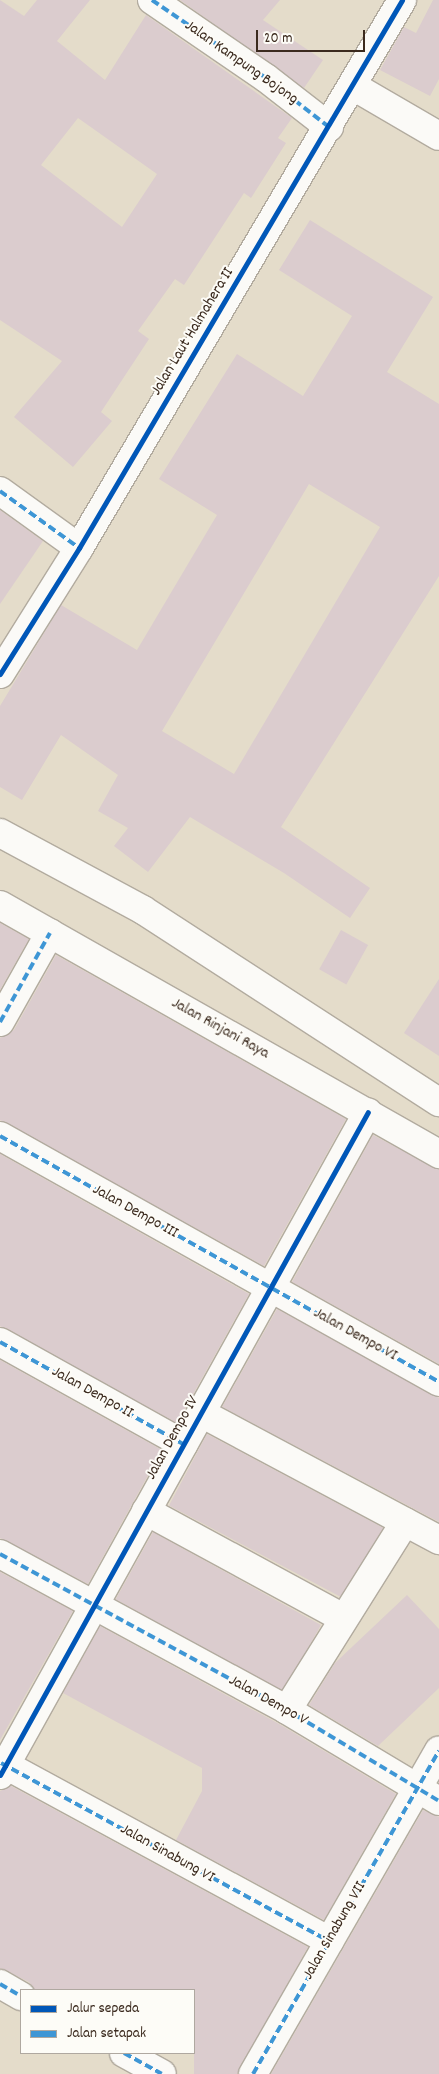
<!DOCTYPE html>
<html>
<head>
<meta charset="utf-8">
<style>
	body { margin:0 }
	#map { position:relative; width:439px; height:2074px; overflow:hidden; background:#e4dcca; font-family:Dekko,sans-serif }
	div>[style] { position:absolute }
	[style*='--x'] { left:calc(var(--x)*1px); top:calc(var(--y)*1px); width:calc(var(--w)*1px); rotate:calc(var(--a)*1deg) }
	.building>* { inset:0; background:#dbccce; transform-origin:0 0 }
	.roads { filter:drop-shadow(1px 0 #b2ab9f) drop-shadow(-1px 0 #b2ab9f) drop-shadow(0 1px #b2ab9f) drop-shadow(0 -1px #b2ab9f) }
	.minor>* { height:28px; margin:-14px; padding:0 14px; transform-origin:14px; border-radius:14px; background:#fbfaf7 }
	.quiet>* { height:4px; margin-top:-2px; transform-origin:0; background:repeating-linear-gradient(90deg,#3e96d5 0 8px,transparent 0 12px) }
	.cycleway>* { height:5px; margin:-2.5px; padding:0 2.5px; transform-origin:2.5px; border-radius:2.5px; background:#0057b8 }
	span { translate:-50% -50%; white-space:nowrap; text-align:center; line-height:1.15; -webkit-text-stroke:4px #fdfcf7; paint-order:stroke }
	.street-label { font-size:16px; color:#3b2a1e }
	.legend { position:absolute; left:20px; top:1989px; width:175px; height:65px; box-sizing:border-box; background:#fdfcf7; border:1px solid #afa8a0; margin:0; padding:6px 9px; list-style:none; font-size:15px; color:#3b2a1e }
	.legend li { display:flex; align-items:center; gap:10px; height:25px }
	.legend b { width:25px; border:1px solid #afa8a0 }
	.scale { position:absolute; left:256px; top:30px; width:109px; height:22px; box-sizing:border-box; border:2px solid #3b2a1e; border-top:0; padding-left:6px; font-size:15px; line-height:18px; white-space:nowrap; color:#3b2a1e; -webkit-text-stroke:4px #fdfcf7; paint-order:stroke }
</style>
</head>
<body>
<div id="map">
	<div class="building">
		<div style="clip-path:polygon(evenodd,0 0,24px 16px,37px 0,90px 0,57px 41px,105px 80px,146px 15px,292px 118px,278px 138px,286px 143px,251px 198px,244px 193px,184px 285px,175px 279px,138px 331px,149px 339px,101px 412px,112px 421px,73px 467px,14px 417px,62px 361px,0 320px,0 0,78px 118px,157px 174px,122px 227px,41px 165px,78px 118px)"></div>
		<div style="clip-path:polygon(180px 0,280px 0,263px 20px,323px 60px,304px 88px)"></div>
		<div style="clip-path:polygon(433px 0,439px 0,439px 79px,430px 96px,380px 70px,404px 27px,416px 33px)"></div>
		<div style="clip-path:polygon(evenodd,310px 220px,433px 297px,387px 372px,439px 404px,439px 576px,281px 827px,370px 888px,350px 918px,284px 873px,190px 817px,148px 872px,114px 846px,128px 828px,98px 811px,118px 775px,61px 735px,22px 800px,0 787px,0 706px,61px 605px,137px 650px,217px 515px,159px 479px,237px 354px,303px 396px,352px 316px,279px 270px,310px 220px,309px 484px,380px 527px,234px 774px,162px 731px,309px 484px)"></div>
		<div style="clip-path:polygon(0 510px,43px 541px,0 604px)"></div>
		<div style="clip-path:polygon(0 923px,29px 939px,0 990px)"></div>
		<div style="left:341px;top:930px;width:31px;height:45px;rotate:29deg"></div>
		<div style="clip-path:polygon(56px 955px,346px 1119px,264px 1266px,0 1120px,0 1038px,14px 1030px)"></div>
		<div style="clip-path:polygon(439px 979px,439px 1056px,404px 1033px)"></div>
		<div style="clip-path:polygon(373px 1135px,439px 1170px,439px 1364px,292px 1282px)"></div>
		<div style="clip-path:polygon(0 1154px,249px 1294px,177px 1423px,0 1326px)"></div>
		<div style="clip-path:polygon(277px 1309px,439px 1398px,439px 1522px,222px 1407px)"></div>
		<div style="clip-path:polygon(0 1360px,162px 1450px,88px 1584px,0 1538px)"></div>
		<div style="left:207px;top:1434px;width:200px;height:81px;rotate:28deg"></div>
		<div style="left:153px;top:1532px;width:192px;height:77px;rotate:29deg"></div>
		<div style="clip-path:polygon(0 1572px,73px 1611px,0 1740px)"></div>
		<div style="clip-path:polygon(407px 1595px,439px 1629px,439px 1688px,378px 1746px,309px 1705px,335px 1663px)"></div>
		<div style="clip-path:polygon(100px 1626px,279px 1724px,396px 1794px,324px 1920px,176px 1840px,202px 1791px,202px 1768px,63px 1693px)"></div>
		<div style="clip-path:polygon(11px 1786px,308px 1947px,237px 2074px,194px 2074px,194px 1990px,35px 1990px,29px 1982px,0 1968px,0 1791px)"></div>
		<div style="clip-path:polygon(423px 1810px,439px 1817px,439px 2074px,271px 2074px)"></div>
	</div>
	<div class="roads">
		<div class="minor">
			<div style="--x:152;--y:0;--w:138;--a:34.4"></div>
			<div style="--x:266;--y:78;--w:80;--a:37.9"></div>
			<div style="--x:353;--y:86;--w:99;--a:30.2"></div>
			<div style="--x:0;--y:491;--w:97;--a:35.8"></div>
			<div style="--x:0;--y:674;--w:149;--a:-57.9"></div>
			<div style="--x:79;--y:548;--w:636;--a:-59.48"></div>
			<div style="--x:0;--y:833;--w:162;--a:28.3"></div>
			<div style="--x:143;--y:910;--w:353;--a:33"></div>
			<div style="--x:0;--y:905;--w:505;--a:29.56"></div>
			<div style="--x:0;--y:1022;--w:102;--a:-60.7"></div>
			<div style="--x:0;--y:1136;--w:503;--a:29.26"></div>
			<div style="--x:0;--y:1342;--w:210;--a:29.1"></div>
			<div style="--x:201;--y:1413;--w:270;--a:28.1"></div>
			<div style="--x:146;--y:1511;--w:224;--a:28.5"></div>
			<div style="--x:0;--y:1554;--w:327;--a:28.5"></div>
			<div style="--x:287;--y:1710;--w:177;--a:30.9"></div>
			<div style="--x:287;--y:1710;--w:222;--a:-57.9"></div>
			<div style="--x:0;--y:1762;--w:375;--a:28.5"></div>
			<div style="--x:0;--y:1775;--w:758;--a:-60.97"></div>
			<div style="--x:0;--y:1984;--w:24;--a:30"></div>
			<div style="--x:124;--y:2053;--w:43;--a:28.9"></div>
			<div style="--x:253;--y:2074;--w:373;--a:-60.1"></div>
		</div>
	</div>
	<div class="quiet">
		<div style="--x:152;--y:0;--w:138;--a:34.4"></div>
		<div style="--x:266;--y:78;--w:80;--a:37.9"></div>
		<div style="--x:0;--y:491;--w:97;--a:35.8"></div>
		<div style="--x:0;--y:1022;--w:102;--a:-60.7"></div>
		<div style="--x:0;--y:1136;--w:503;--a:29.26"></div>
		<div style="--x:0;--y:1342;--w:210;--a:29.1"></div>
		<div style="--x:0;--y:1554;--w:327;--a:28.5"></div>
		<div style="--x:287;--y:1710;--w:177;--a:30.9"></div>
		<div style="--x:1;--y:1763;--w:373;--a:28.5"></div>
		<div style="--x:0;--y:1984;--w:24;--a:30"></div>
		<div style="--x:124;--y:2053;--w:43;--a:28.9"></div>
		<div style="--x:253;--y:2074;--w:373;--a:-60.1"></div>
	</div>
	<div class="cycleway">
		<div style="--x:0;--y:674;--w:149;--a:-57.9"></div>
		<div style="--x:79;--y:548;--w:636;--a:-59.48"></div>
		<div style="--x:0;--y:1775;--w:758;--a:-60.97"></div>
	</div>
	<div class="street-label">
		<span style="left:241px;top:63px;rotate:35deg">Jalan Kampung Bojong</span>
		<span style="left:193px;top:332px;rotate:-59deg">Jalan Laut Halmahera II</span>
		<span style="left:220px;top:1029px;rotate:29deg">Jalan Rinjani Raya</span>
		<span style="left:135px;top:1212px;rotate:29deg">Jalan Dempo III</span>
		<span style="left:355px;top:1335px;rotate:29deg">Jalan Dempo VI</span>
		<span style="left:92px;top:1393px;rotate:29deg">Jalan Dempo II</span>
		<span style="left:173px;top:1438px;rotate:-61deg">Jalan Dempo IV</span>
		<span style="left:268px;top:1701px;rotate:29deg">Jalan Dempo V</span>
		<span style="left:167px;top:1854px;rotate:29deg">Jalan Sinabung VI</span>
		<span style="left:335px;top:1931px;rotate:-60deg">Jalan Sinabung VII</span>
	</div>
	<ul class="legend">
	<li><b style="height:6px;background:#0057b8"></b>Jalur sepeda</li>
	<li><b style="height:6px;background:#3e96d5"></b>Jalan setapak</li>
	</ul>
	<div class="scale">20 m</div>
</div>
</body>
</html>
